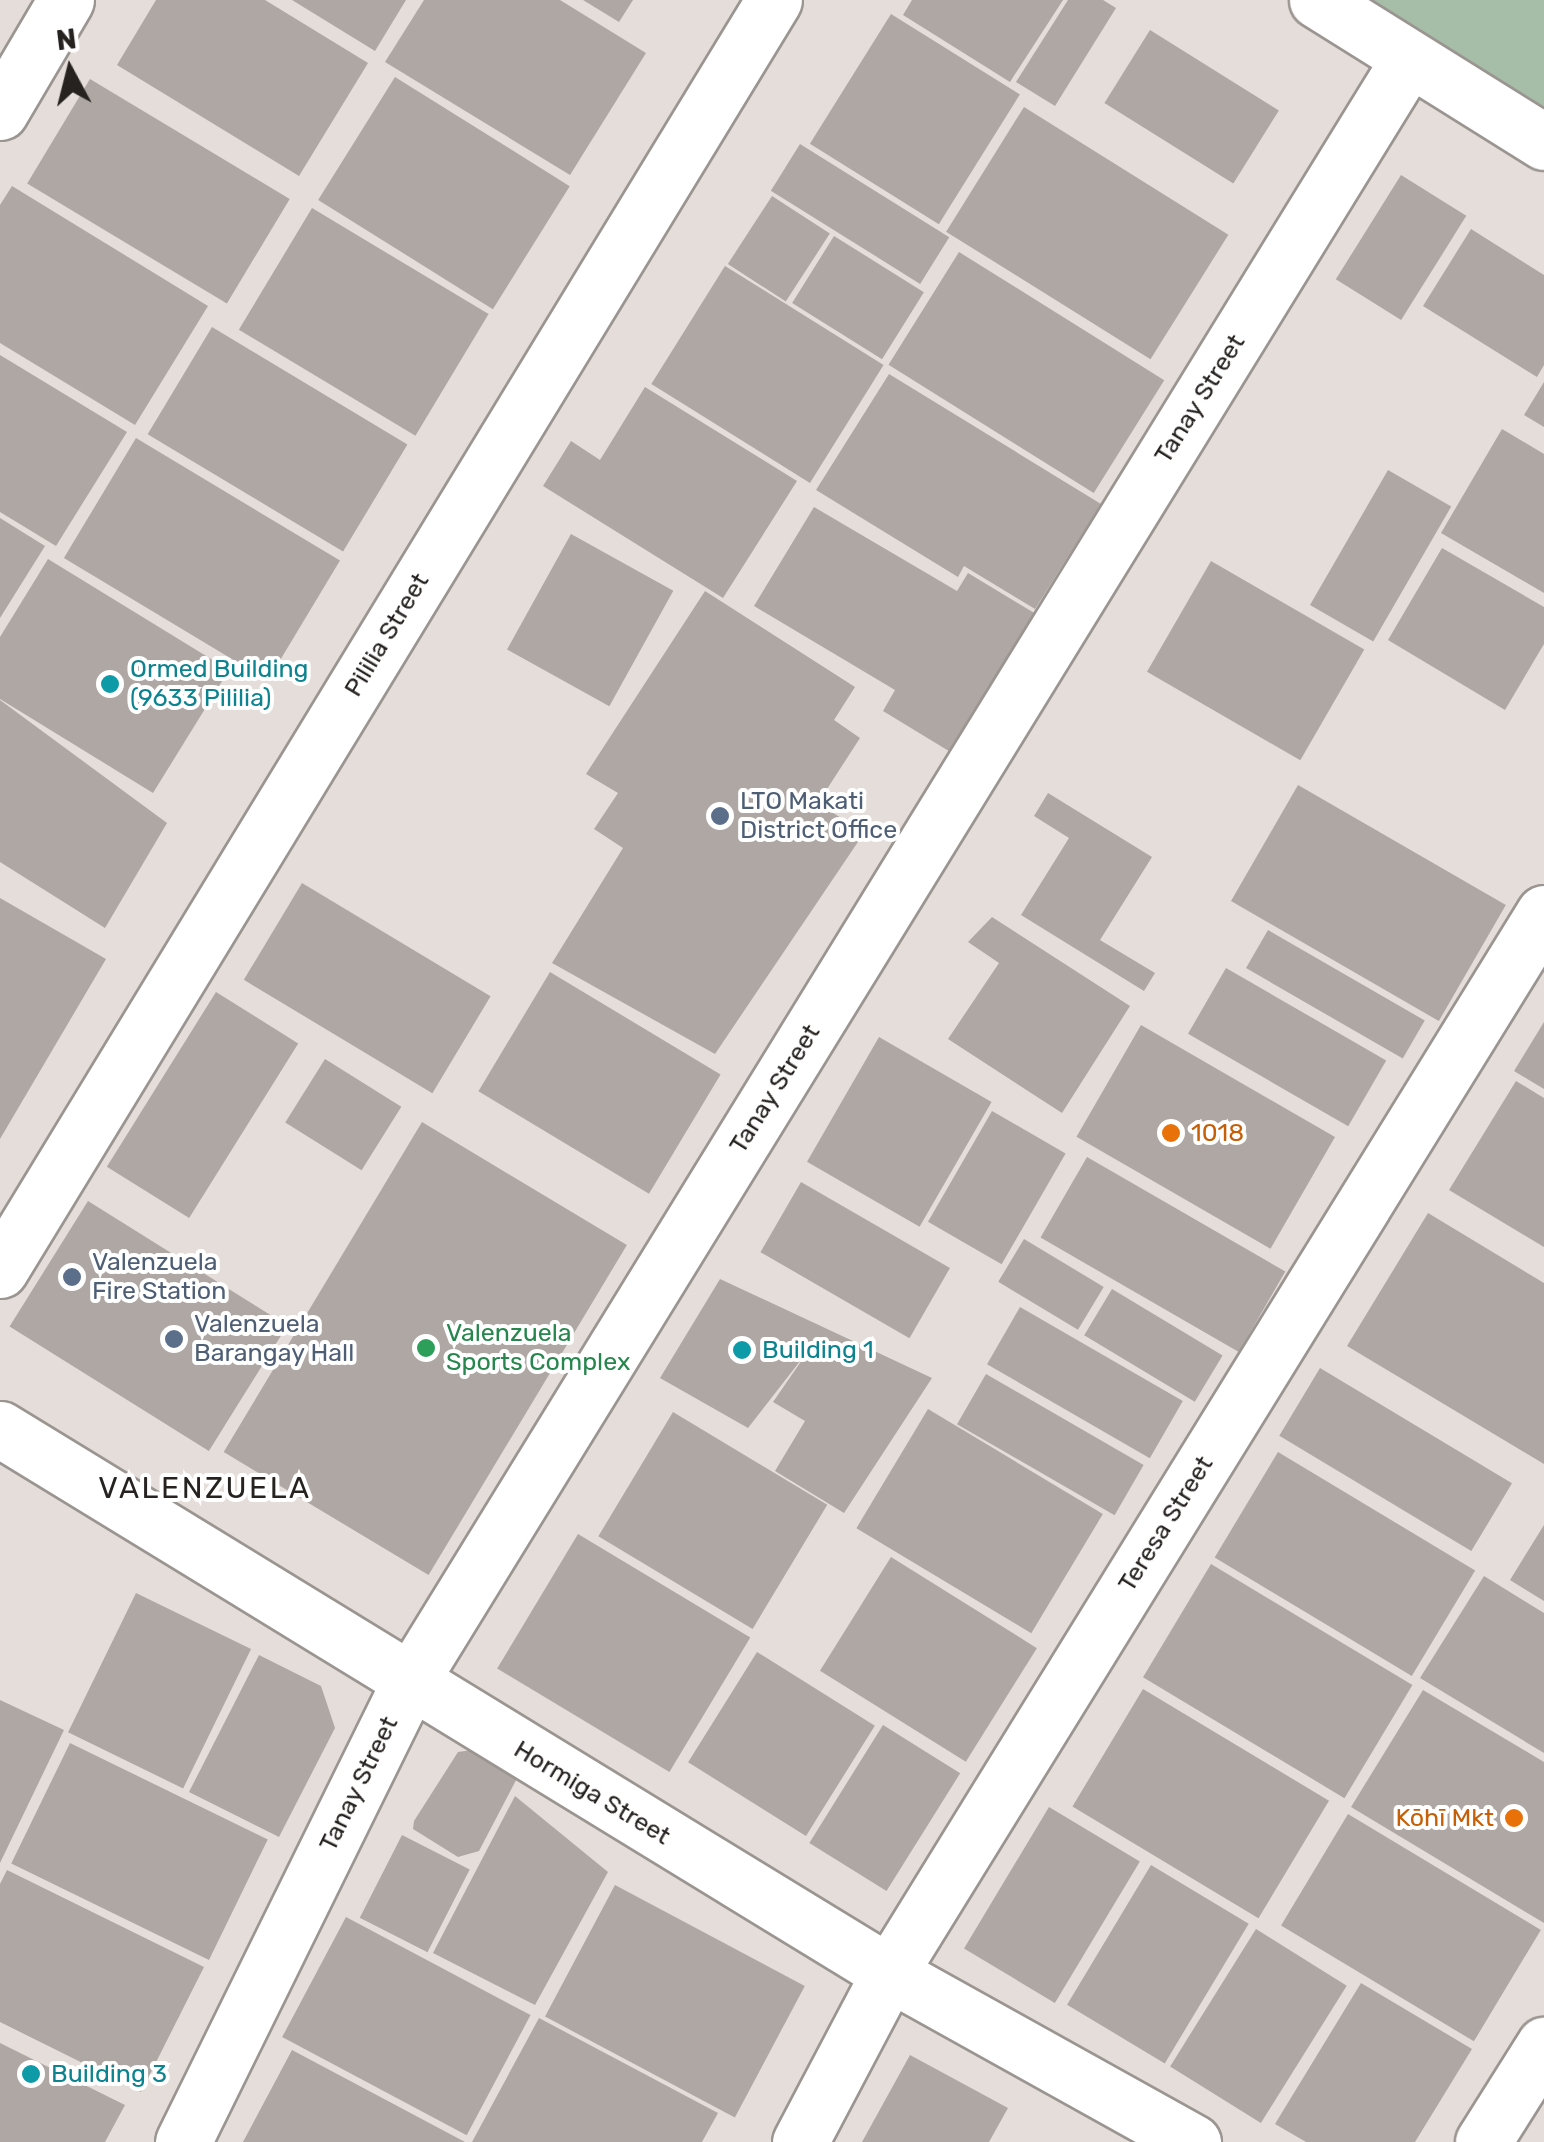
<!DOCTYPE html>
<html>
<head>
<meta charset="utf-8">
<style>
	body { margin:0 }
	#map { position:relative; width:1544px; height:2142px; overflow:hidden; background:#e5ddd9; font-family:Rubik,sans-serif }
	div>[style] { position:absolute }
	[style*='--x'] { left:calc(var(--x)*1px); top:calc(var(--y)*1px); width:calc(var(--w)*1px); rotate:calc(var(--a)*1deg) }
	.green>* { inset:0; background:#a6bda7 }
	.building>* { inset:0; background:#aea7a3; transform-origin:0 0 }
	.roads { filter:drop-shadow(2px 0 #9b9591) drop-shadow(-2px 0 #9b9591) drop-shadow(0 2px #9b9591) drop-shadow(0 -2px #9b9591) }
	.minor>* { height:55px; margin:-27.5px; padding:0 27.5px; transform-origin:27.5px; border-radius:27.5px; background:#fff }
	.dots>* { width:28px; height:28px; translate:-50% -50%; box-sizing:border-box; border:5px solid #fff; border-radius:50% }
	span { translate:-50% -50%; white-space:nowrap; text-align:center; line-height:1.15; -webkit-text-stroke:8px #fff; paint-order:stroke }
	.street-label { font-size:25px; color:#252220 }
	.culture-label { font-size:25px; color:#0d838f }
	.left { translate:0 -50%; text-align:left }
	.service-label { font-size:25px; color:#4e5e75 }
	.food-label { font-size:25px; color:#c56008 }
	.right { translate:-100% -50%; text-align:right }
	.leisure-label { font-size:25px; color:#27864d }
	.quarter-label { font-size:30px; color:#252220; letter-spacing:2.5px }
	.north { position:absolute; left:20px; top:20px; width:100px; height:100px; -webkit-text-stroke:8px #fff; paint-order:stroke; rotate:353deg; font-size:28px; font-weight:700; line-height:40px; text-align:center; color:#252220 }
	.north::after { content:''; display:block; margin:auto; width:35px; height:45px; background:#252220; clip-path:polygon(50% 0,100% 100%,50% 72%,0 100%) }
</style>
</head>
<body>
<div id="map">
	<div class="green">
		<div style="clip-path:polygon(1372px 0,1544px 0,1544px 111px)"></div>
	</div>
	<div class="building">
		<div style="clip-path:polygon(156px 0,265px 0,368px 63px,299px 176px,117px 65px)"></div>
		<div style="clip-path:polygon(292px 0,406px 0,375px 51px)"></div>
		<div style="clip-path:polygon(424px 0,560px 0,646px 53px,570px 175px,385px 62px)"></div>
		<div style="clip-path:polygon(583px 0,633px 0,619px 22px)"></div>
		<div style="clip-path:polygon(912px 0,1063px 0,1010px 82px,903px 15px)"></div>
		<div style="clip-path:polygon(1068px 0,1103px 0,1116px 8px,1055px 106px,1016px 82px)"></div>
		<div style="left:891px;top:14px;width:152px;height:153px;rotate:32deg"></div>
		<div style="left:1150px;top:30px;width:152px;height:86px;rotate:32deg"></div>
		<div style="left:395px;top:77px;width:206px;height:145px;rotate:32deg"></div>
		<div style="left:90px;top:79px;width:233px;height:122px;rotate:31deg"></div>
		<div style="left:1024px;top:107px;width:241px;height:147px;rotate:32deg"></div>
		<div style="left:800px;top:144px;width:176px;height:55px;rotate:32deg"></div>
		<div style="left:1401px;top:175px;width:77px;height:123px;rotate:32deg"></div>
		<div style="clip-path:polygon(12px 186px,208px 306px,135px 425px,0 343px,0 205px)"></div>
		<div style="left:772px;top:196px;width:69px;height:81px;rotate:33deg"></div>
		<div style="left:312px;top:208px;width:206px;height:142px;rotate:31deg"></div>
		<div style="clip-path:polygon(1471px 229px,1544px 275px,1544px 365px,1537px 377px,1423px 306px)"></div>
		<div style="left:834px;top:236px;width:106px;height:79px;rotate:32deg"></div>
		<div style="left:959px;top:252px;width:242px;height:133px;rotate:32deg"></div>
		<div style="left:725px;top:266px;width:187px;height:139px;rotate:32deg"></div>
		<div style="left:212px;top:327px;width:228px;height:125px;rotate:31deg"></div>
		<div style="clip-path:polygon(0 355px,127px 432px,56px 546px,0 512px)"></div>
		<div style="clip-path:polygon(889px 374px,1101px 504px,1035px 609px,964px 566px,958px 577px,816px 490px)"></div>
		<div style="clip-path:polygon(1544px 382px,1544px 427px,1524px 415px)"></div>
		<div style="clip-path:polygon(645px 387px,797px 481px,723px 598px,543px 486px,571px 441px,600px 460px)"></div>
		<div style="clip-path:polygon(1502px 429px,1544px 454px,1544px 593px,1441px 533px)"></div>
		<div style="left:136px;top:438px;width:238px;height:140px;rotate:31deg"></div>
		<div style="left:1388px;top:470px;width:73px;height:156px;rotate:30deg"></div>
		<div style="clip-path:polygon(814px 507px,957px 591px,968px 573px,1041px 617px,957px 756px,883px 711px,895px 690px,754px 606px)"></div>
		<div style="clip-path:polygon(0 518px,45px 546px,0 618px)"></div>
		<div style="left:571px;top:534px;width:117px;height:132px;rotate:29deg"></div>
		<div style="clip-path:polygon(1442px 548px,1544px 607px,1544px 644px,1505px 710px,1388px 640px)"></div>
		<div style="clip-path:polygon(48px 559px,229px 670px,153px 793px,0 699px,0 637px)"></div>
		<div style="left:1211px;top:561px;width:177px;height:128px;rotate:30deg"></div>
		<div style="clip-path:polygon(705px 591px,855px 687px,834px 720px,860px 738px,818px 803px,864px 833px,715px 1054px,552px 963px,623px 848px,594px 829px,618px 793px,586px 774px)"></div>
		<div style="clip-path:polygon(0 700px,167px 823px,105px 928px,0 862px)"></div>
		<div style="left:1298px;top:785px;width:240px;height:134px;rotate:30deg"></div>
		<div style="clip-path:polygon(1048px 793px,1152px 857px,1100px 940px,1155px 973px,1144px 991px,1021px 915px,1069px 838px,1034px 816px)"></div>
		<div style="left:302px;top:883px;width:220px;height:113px;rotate:31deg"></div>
		<div style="clip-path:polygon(0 898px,106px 959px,0 1139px)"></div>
		<div style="clip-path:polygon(992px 917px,1130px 1006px,1062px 1113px,948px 1039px,999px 963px,968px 942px)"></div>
		<div style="left:1268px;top:930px;width:181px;height:44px;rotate:30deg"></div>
		<div style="left:1226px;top:968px;width:185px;height:76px;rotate:30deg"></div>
		<div style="left:550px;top:972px;width:199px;height:139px;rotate:31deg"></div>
		<div style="left:216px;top:992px;width:97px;height:206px;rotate:32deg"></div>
		<div style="clip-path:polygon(1544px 1022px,1544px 1089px,1514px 1071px)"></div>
		<div style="left:1141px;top:1025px;width:224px;height:129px;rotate:30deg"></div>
		<div style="left:879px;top:1037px;width:130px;height:144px;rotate:30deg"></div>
		<div style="left:325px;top:1059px;width:90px;height:75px;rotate:32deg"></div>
		<div style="clip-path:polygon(1516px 1081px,1544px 1098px,1544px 1247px,1449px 1190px)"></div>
		<div style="left:992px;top:1111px;width:85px;height:128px;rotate:30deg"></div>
		<div style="left:422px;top:1122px;width:239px;height:385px;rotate:31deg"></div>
		<div style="left:1087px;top:1157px;width:229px;height:93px;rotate:30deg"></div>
		<div style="left:801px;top:1182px;width:172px;height:81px;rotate:30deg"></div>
		<div style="left:88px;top:1201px;width:235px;height:148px;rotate:32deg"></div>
		<div style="clip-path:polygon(1428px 1213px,1544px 1283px,1544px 1464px,1347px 1346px)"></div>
		<div style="left:1024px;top:1239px;width:93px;height:50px;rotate:31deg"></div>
		<div style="clip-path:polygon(720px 1279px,932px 1378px,844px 1513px,775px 1471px,805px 1421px,773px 1402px,811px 1347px,748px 1428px,660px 1378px)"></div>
		<div style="left:1112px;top:1289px;width:129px;height:54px;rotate:31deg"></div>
		<div style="left:1020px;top:1307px;width:188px;height:66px;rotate:30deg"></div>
		<div style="left:1320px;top:1368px;width:224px;height:79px;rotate:31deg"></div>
		<div style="left:986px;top:1374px;width:182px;height:58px;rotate:30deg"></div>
		<div style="left:928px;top:1409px;width:204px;height:139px;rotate:31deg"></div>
		<div style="left:673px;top:1412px;width:180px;height:145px;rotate:31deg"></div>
		<div style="left:1278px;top:1452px;width:230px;height:123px;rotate:31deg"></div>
		<div style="clip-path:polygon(1544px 1525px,1544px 1601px,1510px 1580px)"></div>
		<div style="left:578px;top:1534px;width:201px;height:157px;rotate:31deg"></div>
		<div style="left:891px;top:1557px;width:172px;height:134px;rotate:32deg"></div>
		<div style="left:1211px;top:1564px;width:235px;height:132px;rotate:31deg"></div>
		<div style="clip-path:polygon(1484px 1576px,1544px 1613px,1544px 1753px,1420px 1678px)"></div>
		<div style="left:136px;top:1593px;width:128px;height:155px;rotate:26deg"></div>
		<div style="left:757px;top:1652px;width:139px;height:130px;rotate:32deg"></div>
		<div style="clip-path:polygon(259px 1655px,321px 1686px,335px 1728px,279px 1837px,189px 1792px)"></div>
		<div style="left:1143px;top:1689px;width:217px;height:137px;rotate:31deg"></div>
		<div style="clip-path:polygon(1423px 1690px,1544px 1762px,1544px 1923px,1351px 1807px)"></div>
		<div style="clip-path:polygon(0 1700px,64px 1730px,0 1863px)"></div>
		<div style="left:883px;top:1725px;width:91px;height:139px;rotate:32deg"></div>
		<div style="left:70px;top:1743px;width:220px;height:134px;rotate:26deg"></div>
		<div style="clip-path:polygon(493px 1747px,525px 1763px,479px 1851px,458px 1857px,413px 1829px,414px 1821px,458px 1752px)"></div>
		<div style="clip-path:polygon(515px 1796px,608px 1872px,535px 2005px,433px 1953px)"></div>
		<div style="left:1049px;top:1807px;width:106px;height:165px;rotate:31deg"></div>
		<div style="left:1348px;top:1814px;width:225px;height:130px;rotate:31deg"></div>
		<div style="left:402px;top:1835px;width:76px;height:93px;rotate:27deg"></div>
		<div style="left:1151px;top:1865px;width:114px;height:163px;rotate:31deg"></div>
		<div style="clip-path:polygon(7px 1870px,204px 1967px,141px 2092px,0 2022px,0 1884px)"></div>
		<div style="left:615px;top:1885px;width:215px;height:149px;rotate:28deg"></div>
		<div style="left:346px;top:1917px;width:209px;height:136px;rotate:28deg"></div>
		<div style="left:1256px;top:1929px;width:107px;height:162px;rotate:32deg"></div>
		<div style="clip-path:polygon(1361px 1983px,1472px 2049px,1415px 2142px,1306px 2142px,1275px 2124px)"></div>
		<div style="clip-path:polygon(539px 2018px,718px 2113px,702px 2142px,472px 2142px)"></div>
		<div style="clip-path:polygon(0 2043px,125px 2105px,105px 2142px,0 2142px)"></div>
		<div style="clip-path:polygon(292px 2050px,465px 2142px,243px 2142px)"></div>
		<div style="clip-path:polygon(910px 2055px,1008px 2108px,989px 2142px,862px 2142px)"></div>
	</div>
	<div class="roads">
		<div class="minor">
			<div style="--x:1317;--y:0;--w:268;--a:32"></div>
			<div style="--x:0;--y:112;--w:130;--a:-59.5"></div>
			<div style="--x:0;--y:1270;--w:1487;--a:-58.64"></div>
			<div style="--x:0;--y:1429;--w:1042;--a:31.46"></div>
			<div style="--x:889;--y:1973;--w:348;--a:29.1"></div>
			<div style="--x:183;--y:2142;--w:512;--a:-63.79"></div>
			<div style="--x:409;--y:1683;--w:1907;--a:-58.38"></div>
			<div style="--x:800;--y:2142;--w:191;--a:-62.2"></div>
			<div style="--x:889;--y:1973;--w:1246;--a:-58.29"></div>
			<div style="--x:1483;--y:2142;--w:115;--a:-57.8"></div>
		</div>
	</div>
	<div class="dots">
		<div style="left:110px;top:684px;background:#0f9aa8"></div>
		<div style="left:720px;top:816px;background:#5c6f8a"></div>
		<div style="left:1171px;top:1133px;background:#e8710a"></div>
		<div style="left:72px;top:1277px;background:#5c6f8a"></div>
		<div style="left:174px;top:1339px;background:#5c6f8a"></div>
		<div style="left:426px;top:1348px;background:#2e9e5b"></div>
		<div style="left:742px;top:1350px;background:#0f9aa8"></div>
		<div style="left:1514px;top:1818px;background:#e8710a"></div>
		<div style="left:31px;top:2074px;background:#0f9aa8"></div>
	</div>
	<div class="street-label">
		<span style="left:1200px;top:399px;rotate:-58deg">Tanay Street</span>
		<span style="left:387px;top:635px;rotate:-59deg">Pililia Street</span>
		<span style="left:775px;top:1089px;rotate:-58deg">Tanay Street</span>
		<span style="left:1166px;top:1524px;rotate:-58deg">Teresa Street</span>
		<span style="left:359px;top:1784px;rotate:-64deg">Tanay Street</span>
		<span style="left:592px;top:1793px;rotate:31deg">Hormiga Street</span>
	</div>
	<div class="culture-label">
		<span class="left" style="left:130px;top:684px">Ormed Building<br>(9633 Pililia)</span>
		<span class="left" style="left:762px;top:1350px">Building 1</span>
		<span class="left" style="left:51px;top:2074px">Building 3</span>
	</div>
	<div class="service-label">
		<span class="left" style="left:740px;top:816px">LTO Makati<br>District Office</span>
		<span class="left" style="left:92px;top:1277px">Valenzuela<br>Fire Station</span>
		<span class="left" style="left:194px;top:1339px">Valenzuela<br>Barangay Hall</span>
	</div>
	<div class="food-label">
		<span class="left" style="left:1191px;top:1133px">1018</span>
		<span class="right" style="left:1494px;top:1818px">Kōhī Mkt</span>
	</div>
	<div class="leisure-label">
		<span class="left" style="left:446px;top:1348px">Valenzuela<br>Sports Complex</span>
	</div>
	<div class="quarter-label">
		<span style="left:205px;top:1488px">VALENZUELA</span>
	</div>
	<div class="north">N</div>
</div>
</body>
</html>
